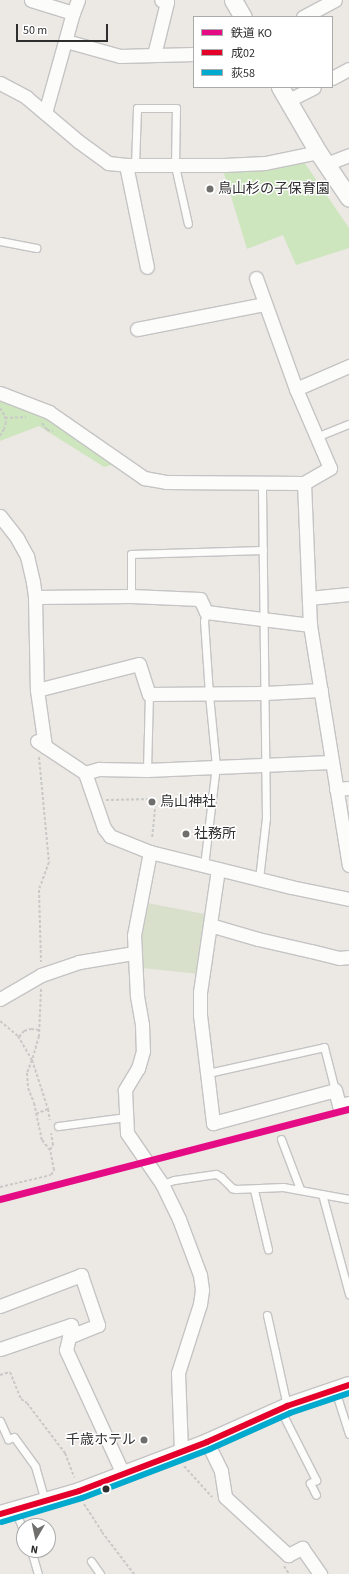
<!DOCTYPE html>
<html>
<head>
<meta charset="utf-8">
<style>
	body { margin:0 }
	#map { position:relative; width:349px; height:1574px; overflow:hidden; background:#ece8e4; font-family:"Source Sans 3","Noto Sans JP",sans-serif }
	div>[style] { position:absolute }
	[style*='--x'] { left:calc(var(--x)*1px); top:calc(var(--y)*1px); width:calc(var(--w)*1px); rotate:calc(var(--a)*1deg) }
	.green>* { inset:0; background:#cee6be }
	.cemetery>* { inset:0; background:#d8e0cc }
	.path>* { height:2px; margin-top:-1px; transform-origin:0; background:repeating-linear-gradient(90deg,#c9c9c8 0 3px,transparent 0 5px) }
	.roads { filter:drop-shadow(1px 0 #c5c4c5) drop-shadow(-1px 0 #c5c4c5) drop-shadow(0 1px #c5c4c5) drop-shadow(0 -1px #c5c4c5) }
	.service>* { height:7px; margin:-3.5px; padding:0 3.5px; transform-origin:3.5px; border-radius:3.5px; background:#fcfcfb }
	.minor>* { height:13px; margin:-6.5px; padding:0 6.5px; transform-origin:6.5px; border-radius:6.5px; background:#fcfcfb }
	.tertiary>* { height:17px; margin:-8.5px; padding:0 8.5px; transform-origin:8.5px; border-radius:8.5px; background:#fcfcfb }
	.bus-1>* { height:6px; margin:-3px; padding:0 3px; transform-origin:3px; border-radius:3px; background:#e4002b }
	.bus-2>* { height:6px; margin:-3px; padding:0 3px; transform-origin:3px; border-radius:3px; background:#00a9ce }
	.rail-1>* { height:7px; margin:-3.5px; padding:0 3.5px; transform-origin:3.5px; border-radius:3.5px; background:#e50b84 }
	.dots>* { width:11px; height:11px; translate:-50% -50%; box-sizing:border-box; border:2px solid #fff; border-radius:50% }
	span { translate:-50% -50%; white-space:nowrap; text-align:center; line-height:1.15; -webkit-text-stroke:3px #fff; paint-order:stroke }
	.poi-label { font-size:14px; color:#2e2e2e }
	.left { translate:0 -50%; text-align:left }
	.right { translate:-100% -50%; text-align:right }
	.legend { position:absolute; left:193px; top:16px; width:140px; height:72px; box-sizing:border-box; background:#fff; border:1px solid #ababab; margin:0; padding:5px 7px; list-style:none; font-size:12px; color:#2e2e2e }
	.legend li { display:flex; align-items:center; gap:8px; height:20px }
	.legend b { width:20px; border:1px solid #ababab }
	.north { position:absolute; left:16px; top:1518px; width:40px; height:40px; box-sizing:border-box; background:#fff; border:1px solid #ababab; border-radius:50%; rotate:189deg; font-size:11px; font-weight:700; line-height:16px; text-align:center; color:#2e2e2e }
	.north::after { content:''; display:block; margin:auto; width:14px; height:18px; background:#706f6e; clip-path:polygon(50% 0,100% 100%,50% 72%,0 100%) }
	.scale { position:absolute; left:16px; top:24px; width:92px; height:18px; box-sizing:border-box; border:2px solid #2e2e2e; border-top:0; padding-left:5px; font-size:12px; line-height:14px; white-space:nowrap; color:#2e2e2e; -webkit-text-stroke:3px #fff; paint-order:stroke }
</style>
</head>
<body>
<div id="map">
	<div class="green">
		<div style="clip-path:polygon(302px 159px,349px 228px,349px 248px,296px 265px,283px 235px,247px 249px,223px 170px)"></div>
		<div style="clip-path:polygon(0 399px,48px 418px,116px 464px,104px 467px,39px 426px,0 441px)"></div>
	</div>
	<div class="cemetery">
		<div style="clip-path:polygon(147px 903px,210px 915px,200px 974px,142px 968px,140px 946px)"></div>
	</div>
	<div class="path">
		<div style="--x:0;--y:408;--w:9;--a:58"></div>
		<div style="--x:5;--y:416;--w:6;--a:81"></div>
		<div style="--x:6;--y:422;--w:7;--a:106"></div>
		<div style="--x:4;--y:429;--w:8;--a:120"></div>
		<div style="--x:5;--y:418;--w:21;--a:-3"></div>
		<div style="--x:42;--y:423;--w:9;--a:54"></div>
		<div style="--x:47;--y:430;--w:6;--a:9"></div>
		<div style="--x:39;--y:757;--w:105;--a:84.6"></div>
		<div style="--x:49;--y:862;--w:30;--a:110"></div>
		<div style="--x:39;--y:890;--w:72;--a:88.4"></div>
		<div style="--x:106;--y:800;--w:50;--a:-1.1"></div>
		<div style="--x:156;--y:799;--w:40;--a:95.7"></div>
		<div style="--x:41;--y:989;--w:47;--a:92.4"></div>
		<div style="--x:39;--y:1036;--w:25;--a:106"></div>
		<div style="--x:32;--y:1060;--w:52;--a:71.9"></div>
		<div style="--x:48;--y:1109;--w:11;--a:80"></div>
		<div style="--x:0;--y:1021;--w:23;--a:40"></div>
		<div style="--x:18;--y:1036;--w:28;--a:60"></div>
		<div style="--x:32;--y:1060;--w:14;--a:111"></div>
		<div style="--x:27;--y:1073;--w:15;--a:86"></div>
		<div style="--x:28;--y:1088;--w:16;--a:68"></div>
		<div style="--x:34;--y:1103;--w:38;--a:78"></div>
		<div style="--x:42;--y:1140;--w:13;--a:51"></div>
		<div style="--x:19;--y:1037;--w:8;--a:-50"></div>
		<div style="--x:24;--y:1031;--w:7;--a:-16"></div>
		<div style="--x:31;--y:1029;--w:8;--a:7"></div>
		<div style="--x:36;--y:1114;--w:13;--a:-23"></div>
		<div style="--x:0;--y:1187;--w:52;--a:-13.2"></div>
		<div style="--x:51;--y:1175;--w:6;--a:-59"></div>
		<div style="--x:54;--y:1170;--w:20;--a:-101"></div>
		<div style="--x:50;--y:1150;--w:6;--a:-59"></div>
		<div style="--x:53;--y:1145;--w:12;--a:-99"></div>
		<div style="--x:0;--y:1375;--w:10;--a:-17"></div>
		<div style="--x:10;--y:1372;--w:29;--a:68"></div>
		<div style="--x:21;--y:1399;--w:7;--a:34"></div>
		<div style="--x:27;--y:1403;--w:63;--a:52.8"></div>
		<div style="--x:65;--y:1453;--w:26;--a:69"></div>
		<div style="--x:184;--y:1466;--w:42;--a:47.9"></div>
		<div style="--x:84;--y:1504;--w:33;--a:57"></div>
		<div style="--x:102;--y:1532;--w:53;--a:52.7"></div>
		<div style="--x:284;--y:1566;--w:9;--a:58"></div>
	</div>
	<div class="roads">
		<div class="service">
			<div style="--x:135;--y:166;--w:58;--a:-88"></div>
			<div style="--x:137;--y:108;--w:39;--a:0"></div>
			<div style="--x:176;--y:108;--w:58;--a:91"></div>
			<div style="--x:175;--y:166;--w:59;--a:77.4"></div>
			<div style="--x:0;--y:241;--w:37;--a:11"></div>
			<div style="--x:316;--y:437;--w:35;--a:-22"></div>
			<div style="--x:131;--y:596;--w:42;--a:-90"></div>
			<div style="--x:131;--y:554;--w:132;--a:-1.7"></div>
			<div style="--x:147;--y:770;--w:76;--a:-88.5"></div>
			<div style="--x:204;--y:866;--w:101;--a:-83.2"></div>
			<div style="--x:216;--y:766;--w:72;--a:-95.6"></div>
			<div style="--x:209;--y:694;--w:73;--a:-93.9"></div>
			<div style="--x:204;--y:621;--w:9;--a:-77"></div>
			<div style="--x:259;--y:879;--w:61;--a:-83.5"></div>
			<div style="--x:266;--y:818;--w:334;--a:-90.7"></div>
			<div style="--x:208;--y:1073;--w:119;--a:-12.6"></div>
			<div style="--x:324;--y:1047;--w:44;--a:75.7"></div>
			<div style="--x:58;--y:1126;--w:69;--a:-7.5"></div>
			<div style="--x:281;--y:1139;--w:53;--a:69.2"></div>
			<div style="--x:162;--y:1184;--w:13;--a:-18"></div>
			<div style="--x:174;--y:1180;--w:42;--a:-8.1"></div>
			<div style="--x:216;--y:1174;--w:6;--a:31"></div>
			<div style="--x:221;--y:1177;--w:16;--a:45"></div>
			<div style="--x:232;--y:1188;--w:4;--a:14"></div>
			<div style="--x:236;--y:1189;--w:47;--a:-2.4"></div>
			<div style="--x:283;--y:1187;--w:67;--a:10.3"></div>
			<div style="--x:254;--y:1190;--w:61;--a:76.7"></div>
			<div style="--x:322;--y:1194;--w:104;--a:74.9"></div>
			<div style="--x:267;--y:1315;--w:93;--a:77.6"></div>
			<div style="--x:335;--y:1390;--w:46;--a:72.3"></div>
			<div style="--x:280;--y:1409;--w:80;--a:63.1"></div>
			<div style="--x:316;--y:1480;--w:7;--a:153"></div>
			<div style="--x:310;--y:1483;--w:13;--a:63"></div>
			<div style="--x:0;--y:1421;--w:20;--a:66"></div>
			<div style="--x:8;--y:1439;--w:6;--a:-18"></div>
			<div style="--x:14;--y:1437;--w:36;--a:54"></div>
			<div style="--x:35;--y:1466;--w:36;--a:74"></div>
			<div style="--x:15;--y:1510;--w:24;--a:68"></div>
			<div style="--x:31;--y:1550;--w:25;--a:74"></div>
			<div style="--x:91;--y:1561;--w:16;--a:55"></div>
		</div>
		<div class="minor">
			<div style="--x:31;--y:0;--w:44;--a:17.2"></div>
			<div style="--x:73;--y:13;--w:14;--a:-69"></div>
			<div style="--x:303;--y:17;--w:36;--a:-28"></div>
			<div style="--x:66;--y:41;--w:56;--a:15.5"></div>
			<div style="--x:120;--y:56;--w:74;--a:-1.5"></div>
			<div style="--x:154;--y:55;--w:55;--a:-76.2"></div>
			<div style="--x:167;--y:2;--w:6;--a:-162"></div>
			<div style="--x:332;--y:78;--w:19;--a:-28"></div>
			<div style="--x:0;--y:83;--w:30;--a:28"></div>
			<div style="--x:26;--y:97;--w:68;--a:40.2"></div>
			<div style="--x:78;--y:141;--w:37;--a:36"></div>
			<div style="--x:108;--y:163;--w:18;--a:6"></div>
			<div style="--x:126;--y:165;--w:98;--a:0"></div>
			<div style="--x:224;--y:165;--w:41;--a:-2.8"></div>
			<div style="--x:265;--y:163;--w:54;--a:-11.7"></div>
			<div style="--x:287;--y:101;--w:30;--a:-27"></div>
			<div style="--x:45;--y:113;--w:104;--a:-74.4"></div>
			<div style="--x:326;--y:164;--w:25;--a:-21"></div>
			<div style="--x:126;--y:165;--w:104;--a:78.4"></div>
			<div style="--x:137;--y:329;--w:129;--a:-11.1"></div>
			<div style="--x:296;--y:389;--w:58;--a:-23.5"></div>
			<div style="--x:0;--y:393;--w:53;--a:21.2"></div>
			<div style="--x:49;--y:412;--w:116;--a:34.8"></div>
			<div style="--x:144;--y:478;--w:22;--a:10"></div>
			<div style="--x:166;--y:482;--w:138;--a:0.4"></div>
			<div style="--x:304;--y:483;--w:30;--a:-30"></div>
			<div style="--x:330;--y:468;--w:86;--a:-113.3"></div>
			<div style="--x:296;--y:389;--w:118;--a:-109.8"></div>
			<div style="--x:304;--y:483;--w:142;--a:87.6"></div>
			<div style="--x:310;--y:625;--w:243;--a:80.8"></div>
			<div style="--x:0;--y:516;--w:28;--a:52"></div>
			<div style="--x:17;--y:538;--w:21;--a:61"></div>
			<div style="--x:27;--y:556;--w:27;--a:77"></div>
			<div style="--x:33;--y:582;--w:15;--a:82"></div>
			<div style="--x:35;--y:597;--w:93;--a:88.8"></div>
			<div style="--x:37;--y:690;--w:57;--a:81.9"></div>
			<div style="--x:35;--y:597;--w:96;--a:-0.6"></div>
			<div style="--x:131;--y:596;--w:69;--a:2.5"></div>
			<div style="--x:200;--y:599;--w:14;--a:65"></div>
			<div style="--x:206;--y:612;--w:105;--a:7.1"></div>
			<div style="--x:309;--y:598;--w:40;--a:-5.7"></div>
			<div style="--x:37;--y:690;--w:105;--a:-14.3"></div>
			<div style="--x:139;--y:664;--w:32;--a:72"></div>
			<div style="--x:149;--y:694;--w:116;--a:-0.5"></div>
			<div style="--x:265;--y:693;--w:56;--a:-3.1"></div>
			<div style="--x:37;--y:741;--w:58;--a:33.7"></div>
			<div style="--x:85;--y:773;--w:15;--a:-16"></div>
			<div style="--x:99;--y:769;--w:48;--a:1.2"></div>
			<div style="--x:147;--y:770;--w:184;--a:-2.5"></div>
			<div style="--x:85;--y:773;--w:58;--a:70.9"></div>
			<div style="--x:104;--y:828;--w:10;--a:53"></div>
			<div style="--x:110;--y:836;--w:43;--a:21.8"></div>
			<div style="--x:150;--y:852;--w:145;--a:13.9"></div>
			<div style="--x:291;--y:887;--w:59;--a:11.7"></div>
			<div style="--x:336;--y:789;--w:13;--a:-4"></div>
			<div style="--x:150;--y:852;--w:85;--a:100.9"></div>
			<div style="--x:134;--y:935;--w:61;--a:87.2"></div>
			<div style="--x:137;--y:996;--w:29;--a:80"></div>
			<div style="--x:142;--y:1025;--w:26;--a:88"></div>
			<div style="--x:143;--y:1051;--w:18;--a:106"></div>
			<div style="--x:138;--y:1068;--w:26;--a:121"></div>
			<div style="--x:125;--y:1090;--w:43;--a:87.3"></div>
			<div style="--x:127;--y:1133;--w:62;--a:55.5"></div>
			<div style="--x:162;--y:1184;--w:39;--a:64"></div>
			<div style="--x:179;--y:1219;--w:60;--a:69.4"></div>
			<div style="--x:200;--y:1275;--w:15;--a:82"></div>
			<div style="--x:202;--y:1290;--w:14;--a:98"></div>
			<div style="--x:200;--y:1304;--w:72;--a:107.7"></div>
			<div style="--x:178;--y:1373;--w:79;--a:87.8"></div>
			<div style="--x:218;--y:869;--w:124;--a:98.3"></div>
			<div style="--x:200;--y:992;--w:23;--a:90"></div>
			<div style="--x:200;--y:1015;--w:109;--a:83.1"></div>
			<div style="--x:213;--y:1123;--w:126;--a:-15.1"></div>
			<div style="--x:335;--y:1090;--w:16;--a:75"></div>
			<div style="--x:339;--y:1105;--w:10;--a:-11"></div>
			<div style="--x:210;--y:925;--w:50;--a:16.3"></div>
			<div style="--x:258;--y:939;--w:54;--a:12.8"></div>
			<div style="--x:311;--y:951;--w:29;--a:14"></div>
			<div style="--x:339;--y:958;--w:10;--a:-6"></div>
			<div style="--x:0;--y:999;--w:48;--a:-30.3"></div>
			<div style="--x:41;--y:975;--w:40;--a:-18.9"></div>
			<div style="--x:79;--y:962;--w:56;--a:-9.3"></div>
			<div style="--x:0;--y:1306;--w:87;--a:-20.9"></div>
			<div style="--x:81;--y:1275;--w:53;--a:71.2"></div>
			<div style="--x:98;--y:1325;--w:31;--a:158"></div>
			<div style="--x:69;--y:1337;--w:13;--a:103"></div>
			<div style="--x:66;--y:1350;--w:136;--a:65.3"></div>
			<div style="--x:0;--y:1349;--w:75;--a:-18.7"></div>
			<div style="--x:71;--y:1325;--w:10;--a:73"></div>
			<div style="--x:207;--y:1442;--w:32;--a:64"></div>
			<div style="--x:221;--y:1471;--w:26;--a:81"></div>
			<div style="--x:225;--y:1497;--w:86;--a:42.6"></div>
			<div style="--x:288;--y:1555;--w:16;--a:-27"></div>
			<div style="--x:302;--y:1548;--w:32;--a:55"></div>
		</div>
		<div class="tertiary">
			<div style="--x:233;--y:0;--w:20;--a:60"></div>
			<div style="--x:280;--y:87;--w:75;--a:59.7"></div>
			<div style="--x:318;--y:152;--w:55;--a:56"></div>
			<div style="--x:0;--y:1514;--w:82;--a:-16.2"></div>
			<div style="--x:79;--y:1491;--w:137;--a:-20.9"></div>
			<div style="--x:207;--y:1442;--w:88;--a:-24.2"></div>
			<div style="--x:287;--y:1406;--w:65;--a:-18.7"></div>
		</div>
	</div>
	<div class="bus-1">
		<div style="--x:0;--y:1514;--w:82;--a:-16.2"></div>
		<div style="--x:79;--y:1491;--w:137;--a:-20.9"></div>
		<div style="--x:207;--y:1442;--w:88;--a:-24.2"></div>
		<div style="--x:287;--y:1406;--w:65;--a:-18.7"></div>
	</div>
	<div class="bus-2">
		<div style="--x:2;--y:1522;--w:84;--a:-16.7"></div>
		<div style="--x:82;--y:1498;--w:137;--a:-20.9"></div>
		<div style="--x:210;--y:1449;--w:88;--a:-24.2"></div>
		<div style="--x:290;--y:1413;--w:62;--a:-18.7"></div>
	</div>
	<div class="rail-1">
		<div style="--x:0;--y:1199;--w:360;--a:-14.5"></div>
	</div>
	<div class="dots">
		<div style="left:210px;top:189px;background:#706f6e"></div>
		<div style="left:152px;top:802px;background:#706f6e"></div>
		<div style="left:186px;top:834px;background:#706f6e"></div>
		<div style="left:144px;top:1440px;background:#706f6e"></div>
		<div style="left:106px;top:1489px;background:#2e2e2e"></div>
	</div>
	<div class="poi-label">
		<span class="left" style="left:218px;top:189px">鳥山杉の子保育園</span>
		<span class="left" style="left:160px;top:802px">烏山神社</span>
		<span class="left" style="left:194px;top:834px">社務所</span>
		<span class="right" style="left:136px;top:1440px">千歳ホテル</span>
	</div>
	<ul class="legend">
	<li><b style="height:5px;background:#e50b84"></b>鉄道 KO</li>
	<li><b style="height:5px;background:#e4002b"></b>成02</li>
	<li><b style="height:5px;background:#00a9ce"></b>荻58</li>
	</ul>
	<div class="north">N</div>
	<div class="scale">50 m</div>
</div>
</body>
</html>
